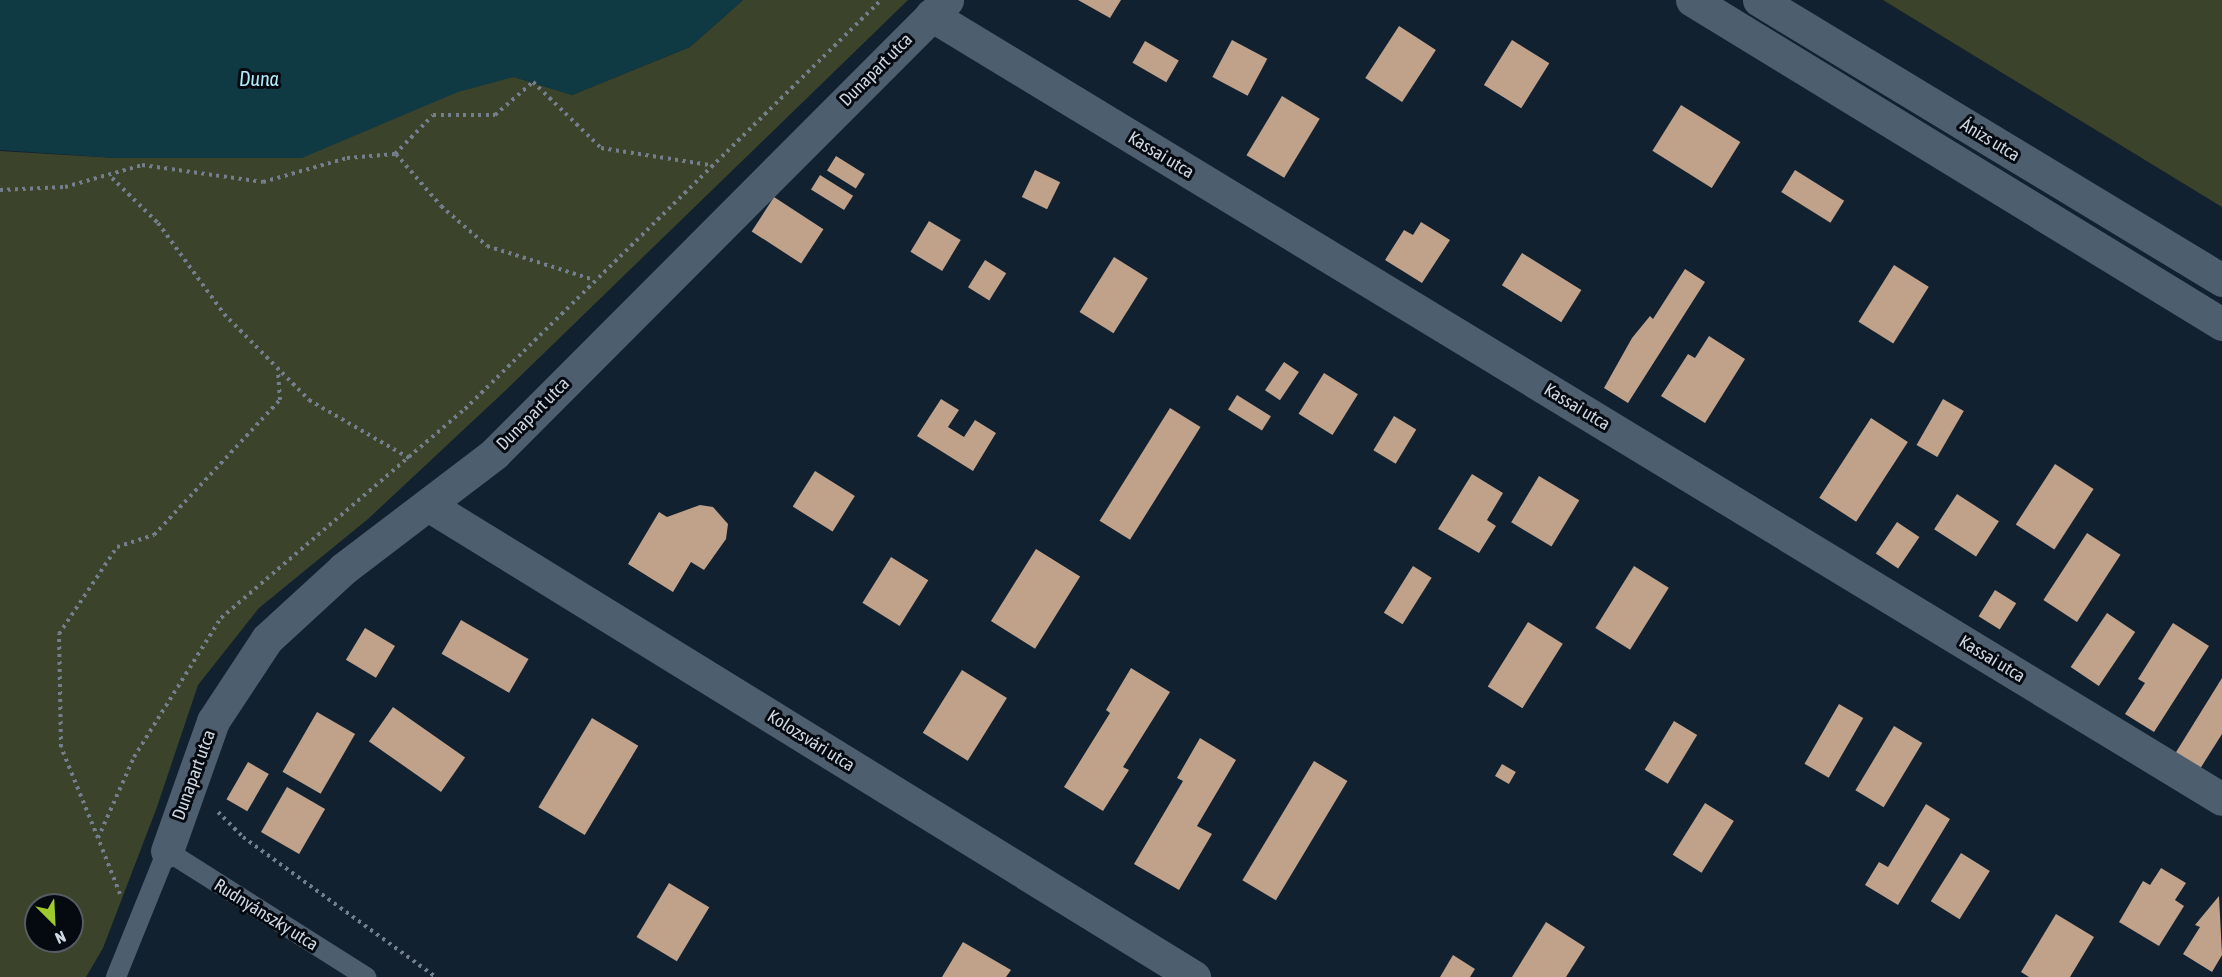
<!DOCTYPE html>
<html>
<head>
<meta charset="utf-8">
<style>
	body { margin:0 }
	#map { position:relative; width:2222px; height:977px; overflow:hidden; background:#122130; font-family:"Asap Condensed",sans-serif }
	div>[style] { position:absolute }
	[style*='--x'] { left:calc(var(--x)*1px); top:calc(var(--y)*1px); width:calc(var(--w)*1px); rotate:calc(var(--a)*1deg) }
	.green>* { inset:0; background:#3b432a }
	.water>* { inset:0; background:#103a43 }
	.building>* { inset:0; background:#c0a28b; transform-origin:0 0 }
	.path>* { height:4px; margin-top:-2px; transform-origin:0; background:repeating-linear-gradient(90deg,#737f8c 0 3px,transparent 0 7.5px) }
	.service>* { height:20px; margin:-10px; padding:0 10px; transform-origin:10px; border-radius:10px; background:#4d5e6f }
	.minor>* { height:33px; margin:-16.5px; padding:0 16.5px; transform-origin:16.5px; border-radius:16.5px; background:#4d5e6f }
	span { translate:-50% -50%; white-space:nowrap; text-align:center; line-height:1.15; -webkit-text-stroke:6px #050a10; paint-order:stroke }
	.street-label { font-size:18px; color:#ced8e2 }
	.water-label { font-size:20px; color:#b2ecfb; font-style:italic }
	.north { position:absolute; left:24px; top:893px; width:60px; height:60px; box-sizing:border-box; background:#050a10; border:2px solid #555c64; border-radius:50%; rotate:156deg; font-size:16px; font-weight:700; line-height:24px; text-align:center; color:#ced8e2 }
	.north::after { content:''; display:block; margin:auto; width:21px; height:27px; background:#9fca2d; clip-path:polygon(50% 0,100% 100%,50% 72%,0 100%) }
</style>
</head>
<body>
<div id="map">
	<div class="green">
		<div style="clip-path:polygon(evenodd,743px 0,908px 0,506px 390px,368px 519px,259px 608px,198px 685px,157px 807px,103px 948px,86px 977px,0 977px,0 151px,117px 158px,514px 77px,572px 95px,690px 47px,743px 0,36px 905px,72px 905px,72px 941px,36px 941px,36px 905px)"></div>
		<div style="clip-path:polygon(1883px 0,2222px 0,2222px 207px)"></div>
	</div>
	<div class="water">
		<div style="clip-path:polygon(0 0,743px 0,690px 47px,572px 95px,514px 77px,458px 92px,302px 158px,117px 158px,0 150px)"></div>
	</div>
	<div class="building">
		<div style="clip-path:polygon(1078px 0,1121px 0,1110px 18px)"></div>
		<div style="left:1399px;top:26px;width:44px;height:62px;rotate:33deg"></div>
		<div style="left:1232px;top:40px;width:40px;height:42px;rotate:28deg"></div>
		<div style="left:1512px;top:40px;width:44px;height:53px;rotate:32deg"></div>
		<div style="left:1145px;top:41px;width:39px;height:25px;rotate:30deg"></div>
		<div style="left:1282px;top:96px;width:44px;height:69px;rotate:31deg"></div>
		<div style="left:1681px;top:105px;width:70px;height:54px;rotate:32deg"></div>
		<div style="left:836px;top:156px;width:34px;height:17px;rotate:32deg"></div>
		<div style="left:1035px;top:170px;width:28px;height:30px;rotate:26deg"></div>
		<div style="left:1795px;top:170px;width:58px;height:26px;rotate:32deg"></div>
		<div style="left:820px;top:175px;width:39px;height:17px;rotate:32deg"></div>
		<div style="left:774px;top:197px;width:59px;height:41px;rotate:33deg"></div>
		<div style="left:929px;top:221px;width:37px;height:36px;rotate:31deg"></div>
		<div style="clip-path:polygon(1421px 222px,1450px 240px,1422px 283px,1385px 260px,1404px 230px,1413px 235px)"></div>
		<div style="left:1522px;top:253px;width:70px;height:38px;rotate:32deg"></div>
		<div style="left:1114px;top:257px;width:40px;height:65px;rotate:32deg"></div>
		<div style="left:985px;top:260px;width:25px;height:32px;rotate:32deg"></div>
		<div style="left:1894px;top:265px;width:41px;height:67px;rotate:32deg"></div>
		<div style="clip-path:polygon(1685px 269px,1705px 282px,1628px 403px,1604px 388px,1632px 338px,1650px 316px,1653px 319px)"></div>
		<div style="clip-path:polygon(1709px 336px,1745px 359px,1705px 423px,1661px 396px,1688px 354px,1695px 358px)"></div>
		<div style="left:1284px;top:362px;width:18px;height:34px;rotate:34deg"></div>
		<div style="left:1324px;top:373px;width:40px;height:48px;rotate:32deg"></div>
		<div style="left:1237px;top:395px;width:40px;height:17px;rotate:32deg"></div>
		<div style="clip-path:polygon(941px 399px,959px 410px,948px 427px,964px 437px,975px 420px,996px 433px,973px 471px,917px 436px)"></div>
		<div style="left:1943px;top:399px;width:24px;height:53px;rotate:30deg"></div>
		<div style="left:1170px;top:408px;width:36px;height:133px;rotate:32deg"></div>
		<div style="left:1394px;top:416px;width:26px;height:40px;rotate:31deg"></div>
		<div style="left:1871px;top:418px;width:44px;height:95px;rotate:33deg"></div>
		<div style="left:2055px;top:464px;width:46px;height:72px;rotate:33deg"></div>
		<div style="left:815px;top:471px;width:47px;height:42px;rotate:32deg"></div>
		<div style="clip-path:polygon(1472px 474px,1503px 493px,1487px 520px,1496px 526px,1479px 553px,1438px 529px)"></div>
		<div style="left:1539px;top:476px;width:47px;height:54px;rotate:31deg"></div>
		<div style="left:1957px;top:494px;width:50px;height:42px;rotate:33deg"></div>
		<div style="clip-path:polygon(700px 505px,713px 507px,728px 524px,726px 539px,704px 570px,691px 562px,673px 592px,628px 564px,659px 512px,667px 517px)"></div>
		<div style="left:1897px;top:522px;width:27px;height:38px;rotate:34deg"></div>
		<div style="left:2087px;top:533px;width:40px;height:80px;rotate:33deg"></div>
		<div style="left:1036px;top:549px;width:52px;height:85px;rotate:32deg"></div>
		<div style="left:891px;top:557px;width:44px;height:54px;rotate:32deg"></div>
		<div style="left:1413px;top:566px;width:22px;height:55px;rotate:32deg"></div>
		<div style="left:1634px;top:566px;width:41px;height:73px;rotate:32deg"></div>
		<div style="left:1995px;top:590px;width:25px;height:31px;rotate:32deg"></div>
		<div style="left:2107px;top:613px;width:34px;height:65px;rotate:34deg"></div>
		<div style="left:461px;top:620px;width:78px;height:39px;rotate:30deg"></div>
		<div style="left:1528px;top:622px;width:41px;height:76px;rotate:32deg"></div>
		<div style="clip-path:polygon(2173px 623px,2209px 646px,2154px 732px,2125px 714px,2145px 683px,2138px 679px)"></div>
		<div style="left:365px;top:628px;width:35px;height:37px;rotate:31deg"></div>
		<div style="clip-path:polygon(1131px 668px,1170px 692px,1123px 767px,1129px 770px,1103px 811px,1064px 787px,1110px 713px,1106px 710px)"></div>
		<div style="left:962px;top:670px;width:53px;height:74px;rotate:32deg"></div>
		<div style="clip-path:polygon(2222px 678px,2222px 734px,2198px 772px,2173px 757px)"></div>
		<div style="left:1839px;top:704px;width:28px;height:69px;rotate:30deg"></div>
		<div style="left:393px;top:707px;width:88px;height:42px;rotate:35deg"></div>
		<div style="left:317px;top:712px;width:44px;height:69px;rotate:30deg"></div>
		<div style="left:592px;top:718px;width:54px;height:104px;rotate:31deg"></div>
		<div style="left:1674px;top:721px;width:27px;height:57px;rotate:31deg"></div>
		<div style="left:1894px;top:726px;width:33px;height:75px;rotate:31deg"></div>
		<div style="clip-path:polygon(1200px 738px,1236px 760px,1197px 826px,1212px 834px,1179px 890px,1134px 864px,1183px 781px,1177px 778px)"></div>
		<div style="left:1314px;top:761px;width:39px;height:139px;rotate:31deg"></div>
		<div style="left:248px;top:762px;width:24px;height:43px;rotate:30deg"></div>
		<div style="left:1502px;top:764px;width:16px;height:14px;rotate:30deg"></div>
		<div style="left:287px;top:787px;width:44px;height:52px;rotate:30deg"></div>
		<div style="left:1705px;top:803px;width:34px;height:61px;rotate:32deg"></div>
		<div style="clip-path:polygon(1926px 804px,1950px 819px,1898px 905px,1865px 885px,1879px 862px,1888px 867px)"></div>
		<div style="left:1961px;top:853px;width:34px;height:57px;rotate:32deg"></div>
		<div style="clip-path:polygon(2161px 868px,2186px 883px,2175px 900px,2184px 906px,2159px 946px,2119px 922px,2143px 881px,2150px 885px)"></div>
		<div style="left:669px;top:883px;width:47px;height:63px;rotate:31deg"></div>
		<div style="clip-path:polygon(2219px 896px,2222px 955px,2212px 972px,2183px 954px,2200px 927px,2195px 925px)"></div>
		<div style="clip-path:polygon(2056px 914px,2094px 937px,2070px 977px,2029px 977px,2021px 972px)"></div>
		<div style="clip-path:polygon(1546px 922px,1585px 947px,1566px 977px,1512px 977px)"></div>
		<div style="clip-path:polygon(963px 942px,1011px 970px,1006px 977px,942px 977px)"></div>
		<div style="clip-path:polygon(1453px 955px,1475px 969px,1470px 977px,1440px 977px)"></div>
	</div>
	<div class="path">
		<div style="--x:396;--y:154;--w:69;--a:49.1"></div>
		<div style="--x:441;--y:206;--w:61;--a:41"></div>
		<div style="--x:487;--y:246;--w:112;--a:17.6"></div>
		<div style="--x:112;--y:178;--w:64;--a:44.4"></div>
		<div style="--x:158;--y:223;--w:112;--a:54"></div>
		<div style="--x:224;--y:314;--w:121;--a:45.3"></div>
		<div style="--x:309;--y:400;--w:116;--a:30.1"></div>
		<div style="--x:0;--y:190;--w:65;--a:-2.6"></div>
		<div style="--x:65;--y:187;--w:80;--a:-15.9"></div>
		<div style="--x:142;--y:165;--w:122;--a:8"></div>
		<div style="--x:263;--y:182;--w:87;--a:-15.9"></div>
		<div style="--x:347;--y:158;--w:48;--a:-4.8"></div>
		<div style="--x:395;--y:154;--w:54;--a:-45.7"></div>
		<div style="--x:433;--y:115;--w:62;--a:0"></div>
		<div style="--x:495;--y:115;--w:50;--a:-41"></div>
		<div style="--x:533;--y:82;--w:95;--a:44.1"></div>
		<div style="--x:601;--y:148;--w:110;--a:8.9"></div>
		<div style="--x:218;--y:812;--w:35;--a:45"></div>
		<div style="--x:243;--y:837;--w:238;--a:36"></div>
		<div style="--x:98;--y:838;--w:98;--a:-112.1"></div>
		<div style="--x:61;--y:747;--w:113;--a:-91"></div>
		<div style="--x:59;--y:634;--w:105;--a:-56.3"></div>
		<div style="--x:117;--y:547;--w:39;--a:-18"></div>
		<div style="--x:154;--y:535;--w:185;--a:-47"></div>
		<div style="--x:280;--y:400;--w:31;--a:-94"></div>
		<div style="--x:120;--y:894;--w:60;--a:-111.4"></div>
		<div style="--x:98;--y:838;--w:89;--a:-66"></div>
		<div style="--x:134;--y:757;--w:164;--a:-58"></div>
		<div style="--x:221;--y:618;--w:321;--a:-40.6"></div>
		<div style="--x:465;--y:409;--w:583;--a:-44.51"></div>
	</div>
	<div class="service">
		<div style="--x:116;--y:977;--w:136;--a:-68"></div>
		<div style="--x:167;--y:851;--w:236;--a:32.3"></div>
	</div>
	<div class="minor">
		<div style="--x:1692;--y:0;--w:621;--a:31.44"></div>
		<div style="--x:1759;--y:0;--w:541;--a:31.16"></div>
		<div style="--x:931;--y:15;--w:1510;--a:31.27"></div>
		<div style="--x:428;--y:505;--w:900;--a:31.64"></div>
		<div style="--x:167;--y:851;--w:138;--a:-70.5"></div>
		<div style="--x:213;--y:721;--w:98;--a:-56.6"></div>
		<div style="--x:267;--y:639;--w:103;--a:-42.6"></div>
		<div style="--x:343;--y:569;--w:191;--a:-37.3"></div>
		<div style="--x:495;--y:453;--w:640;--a:-45.06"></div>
	</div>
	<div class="street-label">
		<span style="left:876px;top:70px;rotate:-45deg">Dunapart utca</span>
		<span style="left:1990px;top:140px;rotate:31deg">Ánizs utca</span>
		<span style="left:1161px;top:155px;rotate:31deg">Kassai utca</span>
		<span style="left:1577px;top:407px;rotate:31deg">Kassai utca</span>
		<span style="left:533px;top:414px;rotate:-45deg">Dunapart utca</span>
		<span style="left:1992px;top:659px;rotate:31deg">Kassai utca</span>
		<span style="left:811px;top:741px;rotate:32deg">Kolozsvári utca</span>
		<span style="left:194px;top:775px;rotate:-70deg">Dunapart utca</span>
		<span style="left:266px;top:915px;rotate:32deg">Rudnyánszky utca</span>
	</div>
	<div class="water-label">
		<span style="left:259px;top:78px">Duna</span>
	</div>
	<div class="north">N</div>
</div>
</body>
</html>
